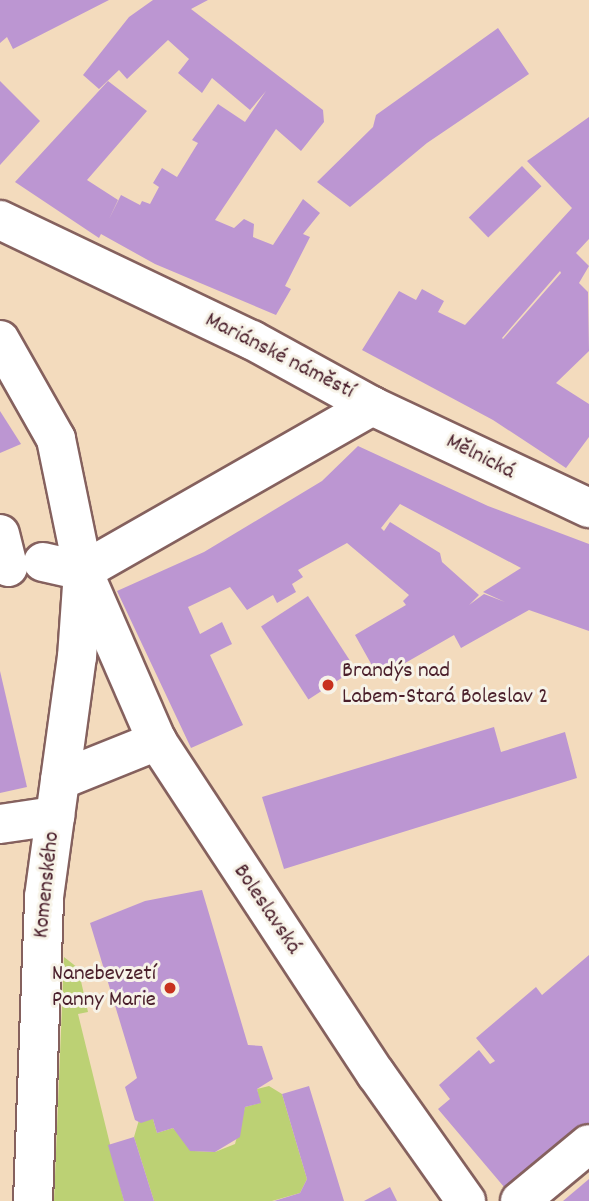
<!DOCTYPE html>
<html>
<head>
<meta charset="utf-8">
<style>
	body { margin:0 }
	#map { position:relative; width:589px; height:1201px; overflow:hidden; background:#f3dbbd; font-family:Dekko,sans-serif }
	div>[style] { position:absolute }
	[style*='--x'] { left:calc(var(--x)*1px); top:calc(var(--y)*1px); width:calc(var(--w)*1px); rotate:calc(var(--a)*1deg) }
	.green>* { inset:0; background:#bcd174 }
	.building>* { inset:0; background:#bc96d2; transform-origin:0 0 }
	.roads { filter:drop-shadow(2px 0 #85615e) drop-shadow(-2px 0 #85615e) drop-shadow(0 2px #85615e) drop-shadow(0 -2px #85615e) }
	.minor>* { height:38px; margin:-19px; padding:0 19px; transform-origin:19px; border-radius:19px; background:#fff }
	.major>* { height:38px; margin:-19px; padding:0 19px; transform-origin:19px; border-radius:19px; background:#fff }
	.dots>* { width:19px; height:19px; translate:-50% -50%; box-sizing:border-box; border:4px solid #f7f3e8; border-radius:50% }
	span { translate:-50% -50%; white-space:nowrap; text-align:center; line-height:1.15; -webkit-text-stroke:6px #f7f3e8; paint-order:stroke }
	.street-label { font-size:23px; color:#4a1f2b }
	.poi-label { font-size:23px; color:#4a1f2b }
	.left { translate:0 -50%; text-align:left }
	.right { translate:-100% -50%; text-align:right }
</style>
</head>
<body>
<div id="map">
	<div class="green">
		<div style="clip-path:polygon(64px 957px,78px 968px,88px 1012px,78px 1014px,124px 1201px,54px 1201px)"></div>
		<div style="clip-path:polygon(269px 1086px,282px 1094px,307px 1179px,300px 1193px,272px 1201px,154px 1201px,134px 1137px,139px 1120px,153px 1119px,157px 1133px,173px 1128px,194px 1151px,215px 1152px,235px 1144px,245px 1107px,260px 1103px,257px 1089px)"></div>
	</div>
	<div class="building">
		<div style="clip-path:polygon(0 0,109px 0,13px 49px,7px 37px,0 43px)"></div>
		<div style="clip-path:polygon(153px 0,208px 0,191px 9px,323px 110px,324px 122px,301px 151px,276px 129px,215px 220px,234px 228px,244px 219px,254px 224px,253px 237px,273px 245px,303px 199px,320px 213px,303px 234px,310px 237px,285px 286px,291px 289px,276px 315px,155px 264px,101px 234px,99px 238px,15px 182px,108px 81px,147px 111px,87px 180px,118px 200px,109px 219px,121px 195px,140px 205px,142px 201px,150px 204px,159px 187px,153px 183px,162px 168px,177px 177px,198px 143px,192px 140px,218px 104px,245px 122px,266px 91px,250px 110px,212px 78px,202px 93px,178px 73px,189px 59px,168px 40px,127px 79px,119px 70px,99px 89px,83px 75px,129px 17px)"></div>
		<div style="clip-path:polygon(498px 28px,529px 74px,427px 143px,350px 207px,317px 182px,373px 127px,376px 115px)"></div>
		<div style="clip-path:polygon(0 81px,40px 121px,0 165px)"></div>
		<div style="clip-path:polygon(evenodd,589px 117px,589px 239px,576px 253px,589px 266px,579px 283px,588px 292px,589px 351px,556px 383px,589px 404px,589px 437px,566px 468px,493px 420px,362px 350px,399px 291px,416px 300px,422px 289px,444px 301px,438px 312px,465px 325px,572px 208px,527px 161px,589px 117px,560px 271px,561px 273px,503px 339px,502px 338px,560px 271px)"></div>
		<div style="left:522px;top:166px;width:28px;height:74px;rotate:46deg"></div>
		<div style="clip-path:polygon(0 411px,21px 444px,0 453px)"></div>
		<div style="clip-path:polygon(evenodd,358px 446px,488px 506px,589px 544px,589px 631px,529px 610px,461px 648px,454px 635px,379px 678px,355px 635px,406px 605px,403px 601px,409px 595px,347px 543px,298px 570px,303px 577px,292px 584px,296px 592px,277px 603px,273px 595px,247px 610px,230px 587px,188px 607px,200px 634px,222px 622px,232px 644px,210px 655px,243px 725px,191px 748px,117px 591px,204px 552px,264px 516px,322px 481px,358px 446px,400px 504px,521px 568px,483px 592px,505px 602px,484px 594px,469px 605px,479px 595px,442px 562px,440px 553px,390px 522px,384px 531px,381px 528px,400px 504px)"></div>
		<div style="left:308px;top:596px;width:87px;height:56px;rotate:57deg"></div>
		<div style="clip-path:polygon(0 671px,27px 787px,0 793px)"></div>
		<div style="clip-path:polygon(494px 727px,501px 752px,565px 732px,577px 778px,284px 869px,262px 797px)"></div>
		<div style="clip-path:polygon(202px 890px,248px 1045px,262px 1046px,273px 1079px,257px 1089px,261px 1103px,245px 1107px,240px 1137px,215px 1152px,190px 1151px,173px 1128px,157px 1133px,153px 1119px,141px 1123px,135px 1120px,125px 1087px,137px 1078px,90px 923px,145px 901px)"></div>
		<div style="clip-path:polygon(589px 955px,589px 1127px,510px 1194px,438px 1109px,450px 1099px,439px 1085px,479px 1050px,490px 1064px,495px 1061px,476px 1038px,536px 987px,542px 995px)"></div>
		<div style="clip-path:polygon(309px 1086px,344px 1201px,274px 1201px,300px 1193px,307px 1179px,282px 1094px)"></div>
		<div style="clip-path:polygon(134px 1137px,154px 1201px,124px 1201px,108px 1145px)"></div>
		<div style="clip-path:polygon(589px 1179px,589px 1201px,563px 1201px)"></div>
		<div style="clip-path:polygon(390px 1187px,397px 1201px,364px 1201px)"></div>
	</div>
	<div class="roads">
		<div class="minor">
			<div style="--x:0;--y:220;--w:279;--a:25.5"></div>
			<div style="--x:252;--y:340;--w:137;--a:28.8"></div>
			<div style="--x:372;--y:406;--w:240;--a:25.2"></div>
			<div style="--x:0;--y:534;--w:34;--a:76"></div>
			<div style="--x:43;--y:562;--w:41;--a:12.7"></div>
			<div style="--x:83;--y:571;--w:333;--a:-29.7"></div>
			<div style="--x:60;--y:780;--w:105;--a:-21.9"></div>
			<div style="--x:0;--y:824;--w:56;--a:-8.3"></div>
			<div style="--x:33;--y:1201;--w:304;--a:-87.9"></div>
			<div style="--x:44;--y:897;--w:242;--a:-82.2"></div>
			<div style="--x:77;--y:657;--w:86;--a:-86"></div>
			<div style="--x:520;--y:1201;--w:89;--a:-39.6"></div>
		</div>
		<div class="major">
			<div style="--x:0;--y:340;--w:114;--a:60.5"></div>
			<div style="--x:56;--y:439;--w:135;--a:78.4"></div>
			<div style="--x:83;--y:571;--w:185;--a:66.5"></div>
			<div style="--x:157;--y:741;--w:399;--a:56.7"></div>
			<div style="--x:376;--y:1074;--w:156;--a:54.7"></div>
		</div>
	</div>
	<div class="dots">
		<div style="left:328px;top:685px;background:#c8321e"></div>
		<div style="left:170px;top:988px;background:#c8321e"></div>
	</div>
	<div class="street-label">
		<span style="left:279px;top:357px;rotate:27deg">Mariánské náměstí</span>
		<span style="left:480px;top:458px;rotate:27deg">Mělnická</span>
		<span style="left:48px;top:885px;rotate:-84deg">Komenského</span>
		<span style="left:266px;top:910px;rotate:56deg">Boleslavská</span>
	</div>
	<div class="poi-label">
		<span class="left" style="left:342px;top:685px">Brandýs nad<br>Labem-Stará Boleslav 2</span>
		<span class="right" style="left:156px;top:988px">Nanebevzetí<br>Panny Marie</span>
	</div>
</div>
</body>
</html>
